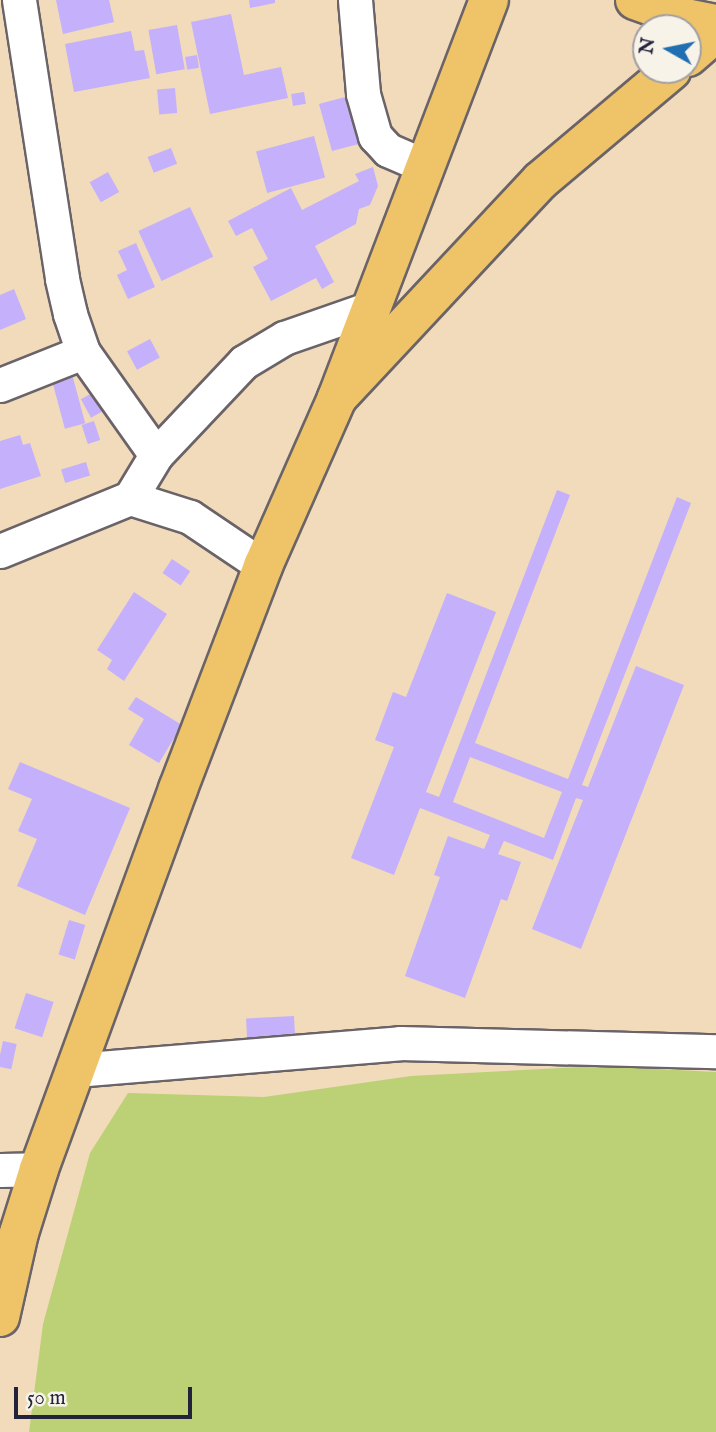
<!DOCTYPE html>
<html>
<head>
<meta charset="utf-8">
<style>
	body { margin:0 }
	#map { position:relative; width:716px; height:1432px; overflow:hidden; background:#f1dbbb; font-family:"IM FELL English",serif }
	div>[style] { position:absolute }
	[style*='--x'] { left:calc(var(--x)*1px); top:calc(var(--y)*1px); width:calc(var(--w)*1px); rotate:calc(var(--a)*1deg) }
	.green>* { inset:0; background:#bcd175 }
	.building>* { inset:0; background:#c5b0fb; transform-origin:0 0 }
	.roads { filter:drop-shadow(2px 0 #6a6368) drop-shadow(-2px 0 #6a6368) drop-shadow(0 2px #6a6368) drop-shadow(0 -2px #6a6368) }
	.minor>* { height:33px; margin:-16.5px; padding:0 16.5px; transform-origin:16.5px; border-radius:16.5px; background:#fff }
	.major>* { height:38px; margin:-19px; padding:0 19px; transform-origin:19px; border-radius:19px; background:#efc469 }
	.highway>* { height:38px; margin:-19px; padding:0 19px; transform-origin:19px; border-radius:19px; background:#efc469 }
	span { translate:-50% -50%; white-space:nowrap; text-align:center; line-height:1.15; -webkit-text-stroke:5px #f7f3e8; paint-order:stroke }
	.north { position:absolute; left:632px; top:14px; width:70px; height:70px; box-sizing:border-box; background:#f7f3e8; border:2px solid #a29fa3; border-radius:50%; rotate:279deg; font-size:19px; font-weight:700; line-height:28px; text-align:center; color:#22223b }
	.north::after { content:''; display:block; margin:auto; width:24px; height:32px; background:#1f6fb2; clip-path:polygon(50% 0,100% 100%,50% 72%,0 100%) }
	.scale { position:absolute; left:14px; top:1387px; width:178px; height:32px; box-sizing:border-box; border:4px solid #22223b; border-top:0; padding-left:9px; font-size:21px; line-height:24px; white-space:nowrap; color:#22223b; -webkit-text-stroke:5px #f7f3e8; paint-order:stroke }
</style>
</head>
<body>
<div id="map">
	<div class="green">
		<div style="clip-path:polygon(600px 1066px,716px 1072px,716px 1432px,29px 1432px,43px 1324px,90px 1153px,128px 1093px,264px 1097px,411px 1076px)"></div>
	</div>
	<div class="building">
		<div style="clip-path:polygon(56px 0,109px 0,114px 22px,63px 34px)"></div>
		<div style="clip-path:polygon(249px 0,275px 0,275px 3px,250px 8px)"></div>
		<div style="clip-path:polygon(231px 14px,244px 75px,281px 67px,288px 98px,210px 114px,191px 22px)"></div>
		<div style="left:177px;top:25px;width:45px;height:29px;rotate:80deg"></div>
		<div style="clip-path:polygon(131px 31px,135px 51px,144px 50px,150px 78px,74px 92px,65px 44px)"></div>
		<div style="left:197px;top:55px;width:13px;height:12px;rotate:81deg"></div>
		<div style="left:175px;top:88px;width:25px;height:18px;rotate:85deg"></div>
		<div style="left:304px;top:92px;width:12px;height:13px;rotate:81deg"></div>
		<div style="clip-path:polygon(345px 97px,349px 111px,353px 110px,359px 144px,332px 151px,319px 104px)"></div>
		<div style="left:314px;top:136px;width:43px;height:60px;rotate:75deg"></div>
		<div style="left:171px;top:148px;width:17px;height:25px;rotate:69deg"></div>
		<div style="clip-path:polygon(373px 167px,378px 186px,370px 205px,359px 209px,356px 224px,315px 246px,334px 282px,322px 289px,316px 278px,271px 301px,253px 267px,268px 259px,252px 228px,236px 236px,228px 221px,291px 188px,302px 210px,359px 181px,355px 174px)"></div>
		<div style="left:108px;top:172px;width:23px;height:21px;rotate:61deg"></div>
		<div style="left:190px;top:207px;width:55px;height:57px;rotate:65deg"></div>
		<div style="clip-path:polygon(136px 243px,155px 287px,128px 299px,117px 275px,127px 270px,118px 251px)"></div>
		<div style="clip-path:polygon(14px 289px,26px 319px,0 330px,0 295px)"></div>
		<div style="left:150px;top:339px;width:21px;height:26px;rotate:62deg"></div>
		<div style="left:72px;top:374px;width:51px;height:21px;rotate:75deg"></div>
		<div style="left:94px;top:392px;width:21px;height:15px;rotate:61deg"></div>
		<div style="left:94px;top:421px;width:20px;height:13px;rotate:72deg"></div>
		<div style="clip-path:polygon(20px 435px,23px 445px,30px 443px,41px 476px,0 489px,0 441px)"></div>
		<div style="left:86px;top:462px;width:14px;height:26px;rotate:73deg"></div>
		<div style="clip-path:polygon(evenodd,557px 490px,570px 495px,475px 743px,568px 779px,677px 497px,691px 503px,582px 785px,588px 787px,636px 666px,684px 685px,581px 949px,532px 929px,583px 800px,576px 798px,553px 860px,504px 841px,498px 854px,521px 862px,507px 901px,501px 899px,465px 998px,405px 976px,440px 877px,434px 875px,448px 836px,484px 849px,490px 835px,420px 808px,394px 875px,351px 858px,394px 747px,375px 740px,393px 692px,406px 697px,447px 593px,496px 612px,426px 792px,439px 797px,557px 490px,470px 757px,562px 792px,544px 838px,453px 802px,470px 757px)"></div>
		<div style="left:172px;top:559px;width:22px;height:17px;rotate:34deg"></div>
		<div style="clip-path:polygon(134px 592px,167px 614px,124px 681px,107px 669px,112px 660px,97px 650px)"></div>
		<div style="clip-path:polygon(136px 697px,182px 725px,159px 763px,129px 745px,144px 719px,128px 709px)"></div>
		<div style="clip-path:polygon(20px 762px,130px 808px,85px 915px,17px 886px,37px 839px,18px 831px,32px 799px,8px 789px)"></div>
		<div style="left:69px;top:920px;width:17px;height:36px;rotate:17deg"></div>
		<div style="left:26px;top:993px;width:29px;height:37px;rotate:18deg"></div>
		<div style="left:294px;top:1016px;width:20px;height:48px;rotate:87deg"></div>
		<div style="left:3px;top:1041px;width:14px;height:26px;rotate:12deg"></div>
	</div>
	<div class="roads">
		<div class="minor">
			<div style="--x:19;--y:0;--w:282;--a:81.2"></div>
			<div style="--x:62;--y:279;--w:36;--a:77"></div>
			<div style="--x:70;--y:314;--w:40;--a:71.1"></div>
			<div style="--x:83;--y:352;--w:126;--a:54.7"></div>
			<div style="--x:355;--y:0;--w:94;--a:85.1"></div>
			<div style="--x:363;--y:94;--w:44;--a:74.1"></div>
			<div style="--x:375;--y:136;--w:19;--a:47"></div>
			<div style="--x:388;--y:150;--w:40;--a:23.4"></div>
			<div style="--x:0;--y:385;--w:89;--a:-21.7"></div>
			<div style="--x:130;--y:498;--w:63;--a:17.6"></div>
			<div style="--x:190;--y:517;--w:88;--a:33.9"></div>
			<div style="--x:0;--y:551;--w:140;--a:-22.2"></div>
			<div style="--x:130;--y:498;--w:50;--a:-58.8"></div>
			<div style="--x:156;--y:455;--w:128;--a:-46.6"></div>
			<div style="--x:244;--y:362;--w:47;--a:-31"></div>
			<div style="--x:284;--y:338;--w:91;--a:-19.2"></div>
			<div style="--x:75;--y:1070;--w:326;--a:-4.7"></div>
			<div style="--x:400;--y:1043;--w:316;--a:1.5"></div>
			<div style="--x:0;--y:1170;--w:39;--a:-1"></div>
		</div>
		<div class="major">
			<div style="--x:688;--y:57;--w:37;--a:-41"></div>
			<div style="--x:337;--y:398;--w:297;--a:-46.9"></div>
			<div style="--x:540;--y:181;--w:172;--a:-40.1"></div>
		</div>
		<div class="highway">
			<div style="--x:635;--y:0;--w:53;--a:19.8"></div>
			<div style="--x:685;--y:18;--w:32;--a:11"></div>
			<div style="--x:0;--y:1317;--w:86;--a:-77.3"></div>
			<div style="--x:19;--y:1233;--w:67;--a:-72.6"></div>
			<div style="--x:39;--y:1169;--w:405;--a:-69.9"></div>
			<div style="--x:178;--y:789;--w:239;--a:-69.1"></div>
			<div style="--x:263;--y:566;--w:184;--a:-66.2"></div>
			<div style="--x:337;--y:398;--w:426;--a:-69.1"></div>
		</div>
	</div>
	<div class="north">N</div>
	<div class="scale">50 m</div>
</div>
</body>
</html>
